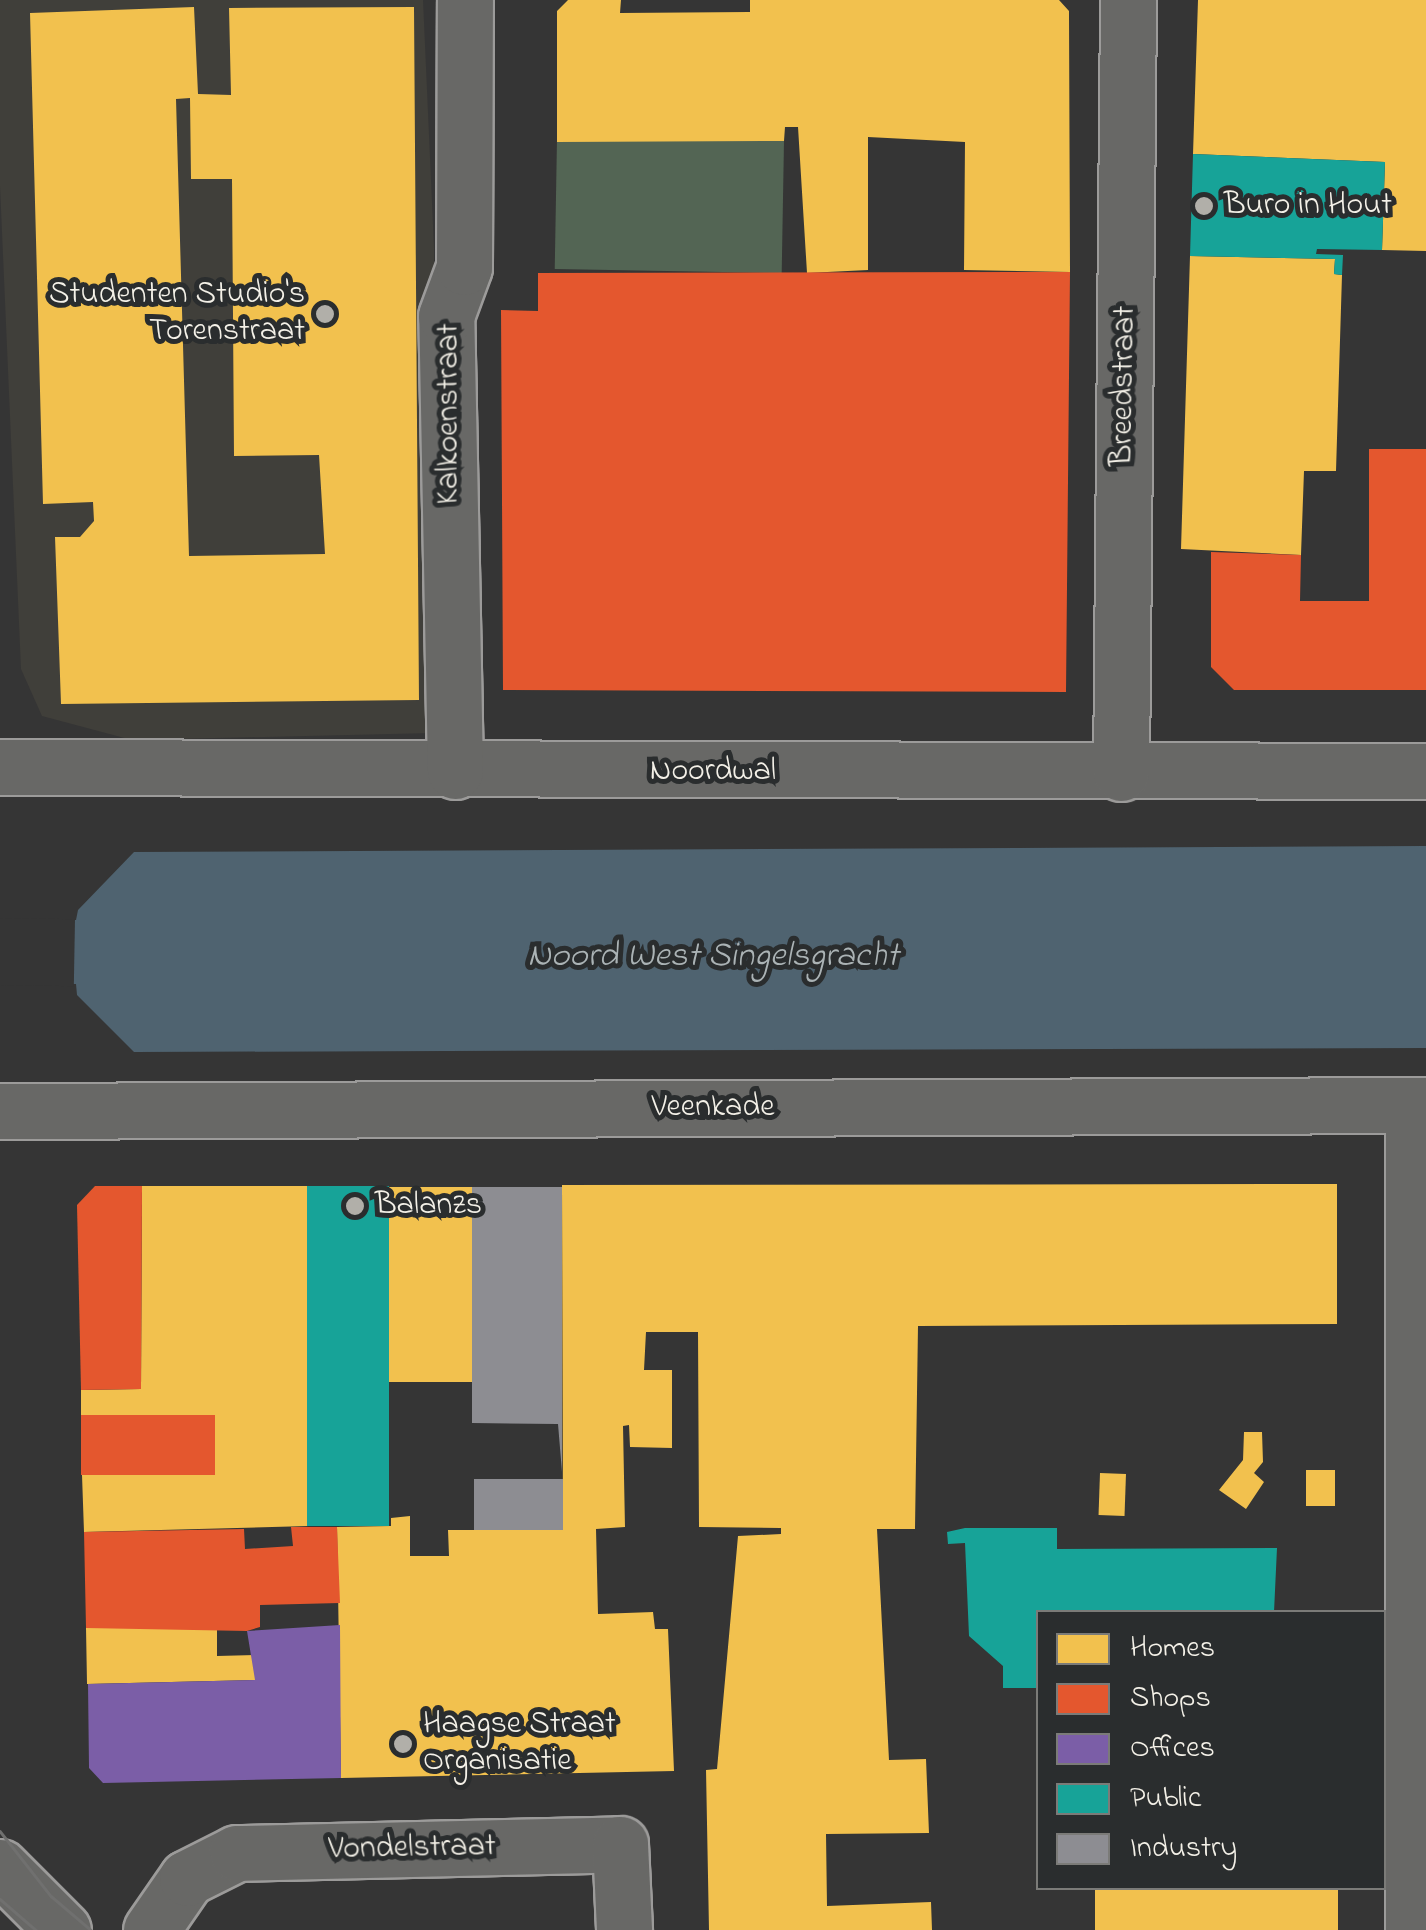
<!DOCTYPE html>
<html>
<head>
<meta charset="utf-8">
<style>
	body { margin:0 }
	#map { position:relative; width:1426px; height:1930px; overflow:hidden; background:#353535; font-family:"Indie Flower",sans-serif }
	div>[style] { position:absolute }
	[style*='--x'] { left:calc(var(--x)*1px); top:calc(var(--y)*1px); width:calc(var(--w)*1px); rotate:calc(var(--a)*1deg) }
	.built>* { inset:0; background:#403f3a }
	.green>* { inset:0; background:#536554; transform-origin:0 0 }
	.water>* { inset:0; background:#4f6370 }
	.pier>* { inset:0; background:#353535; transform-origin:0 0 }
	.homes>* { inset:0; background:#f2c14e; transform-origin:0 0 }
	.shops>* { inset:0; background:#e4572e; transform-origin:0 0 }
	.offices>* { inset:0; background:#7b5ea7 }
	.public>* { inset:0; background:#17a398; transform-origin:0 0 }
	.industry>* { inset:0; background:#8d8d92; transform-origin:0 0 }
	.roads { filter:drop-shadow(2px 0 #9c9b9a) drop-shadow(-2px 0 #9c9b9a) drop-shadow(0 2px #9c9b9a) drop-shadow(0 -2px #9c9b9a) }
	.street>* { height:55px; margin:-27.5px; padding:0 27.5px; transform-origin:27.5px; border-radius:27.5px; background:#686866 }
	.secondary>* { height:55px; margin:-27.5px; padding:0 27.5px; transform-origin:27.5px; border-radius:27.5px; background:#686866 }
	.tram>* { height:2.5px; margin:-1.25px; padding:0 1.25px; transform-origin:1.25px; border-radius:1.25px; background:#70706f }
	.dots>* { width:28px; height:28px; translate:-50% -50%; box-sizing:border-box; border:5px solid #2a2d2e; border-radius:50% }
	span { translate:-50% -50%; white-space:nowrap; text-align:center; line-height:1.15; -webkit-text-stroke:10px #2a2d2e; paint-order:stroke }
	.poi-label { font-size:32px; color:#f4f1e8 }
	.left { translate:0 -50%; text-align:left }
	.right { translate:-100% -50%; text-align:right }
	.street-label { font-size:32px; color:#f4f1e8 }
	.water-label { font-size:35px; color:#abb3b5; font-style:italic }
	.legend { position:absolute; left:1036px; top:1610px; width:350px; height:280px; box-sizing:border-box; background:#2a2d2e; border:2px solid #7b7b78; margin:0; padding:12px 18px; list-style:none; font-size:30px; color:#f4f1e8 }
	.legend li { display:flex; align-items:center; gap:20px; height:50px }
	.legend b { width:50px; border:2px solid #7b7b78 }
</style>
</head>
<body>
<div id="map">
	<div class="built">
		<div style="clip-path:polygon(0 0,423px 0,434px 248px,433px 733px,132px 740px,42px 716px,21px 669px,0 186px)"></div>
	</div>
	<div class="green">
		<div style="left:784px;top:141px;width:132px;height:227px;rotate:91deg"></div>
	</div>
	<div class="water">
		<div style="clip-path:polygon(1426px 846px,1426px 1048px,134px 1052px,77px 995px,76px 984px,0 983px,0 920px,76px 920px,78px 910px,134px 852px)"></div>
	</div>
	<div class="pier">
		<div style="left:0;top:918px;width:75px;height:67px;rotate:1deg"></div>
	</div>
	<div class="homes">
		<div style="clip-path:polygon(568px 0,621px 0,620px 13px,750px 12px,750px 0,1059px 0,1069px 11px,1070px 272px,964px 270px,965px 142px,868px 137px,868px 270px,807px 273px,798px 127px,785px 127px,784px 141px,557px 142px,557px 11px)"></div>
		<div style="clip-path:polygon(1198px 0,1426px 0,1426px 251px,1382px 250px,1385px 162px,1193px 154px)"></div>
		<div style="clip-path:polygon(evenodd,194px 7px,198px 94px,231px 95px,229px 8px,414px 7px,419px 700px,61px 704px,55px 537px,80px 537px,94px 521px,93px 502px,43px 504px,30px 13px,194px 7px,190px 98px,191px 179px,232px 179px,234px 456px,319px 455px,325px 554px,189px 556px,176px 99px,190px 98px)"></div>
		<div style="clip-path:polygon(1190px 256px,1335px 259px,1334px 274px,1342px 275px,1336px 471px,1304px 471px,1301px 555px,1181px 549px)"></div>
		<div style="clip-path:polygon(1337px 1184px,1337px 1324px,918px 1326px,915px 1529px,877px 1529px,889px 1760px,926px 1759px,929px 1833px,826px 1834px,827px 1906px,931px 1902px,932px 1930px,709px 1930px,706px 1770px,717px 1769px,738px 1536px,781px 1534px,781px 1528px,699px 1527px,698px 1332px,646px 1332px,644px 1370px,672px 1370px,672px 1448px,630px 1447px,629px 1425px,623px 1426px,625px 1527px,596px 1529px,598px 1614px,653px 1612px,655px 1629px,668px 1629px,674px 1771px,341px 1778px,337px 1527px,391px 1526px,391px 1518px,410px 1516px,410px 1556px,449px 1556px,448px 1530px,563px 1530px,562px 1185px)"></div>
		<div style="clip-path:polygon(142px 1186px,307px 1186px,309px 1526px,84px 1532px,82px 1475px,215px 1472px,215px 1415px,81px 1415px,81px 1390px,141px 1389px)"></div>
		<div style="left:389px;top:1187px;width:83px;height:195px"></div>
		<div style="clip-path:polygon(1244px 1432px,1262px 1432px,1263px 1462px,1254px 1473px,1264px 1482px,1246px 1509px,1219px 1490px,1243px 1460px)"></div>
		<div style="left:1335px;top:1470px;width:36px;height:29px;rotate:90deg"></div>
		<div style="left:1100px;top:1473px;width:26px;height:42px;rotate:2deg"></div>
		<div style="clip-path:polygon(217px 1626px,217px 1656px,255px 1655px,255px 1680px,87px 1684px,86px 1628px)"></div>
		<div style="left:1095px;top:1888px;width:243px;height:42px"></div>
	</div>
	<div class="shops">
		<div style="clip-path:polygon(1070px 272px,1066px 692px,503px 690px,501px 310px,538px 311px,538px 273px)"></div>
		<div style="clip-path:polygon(1369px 449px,1426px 449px,1426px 690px,1234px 690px,1211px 667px,1211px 552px,1301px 555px,1300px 601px,1369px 601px)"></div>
		<div style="clip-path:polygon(95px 1186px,142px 1186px,141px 1389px,81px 1390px,77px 1205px)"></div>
		<div style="left:81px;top:1415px;width:134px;height:60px"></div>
		<div style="clip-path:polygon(291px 1527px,337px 1527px,340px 1603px,260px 1605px,260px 1627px,247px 1631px,86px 1628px,84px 1532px,244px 1529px,245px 1549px,293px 1546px)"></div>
	</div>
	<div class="offices">
		<div style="clip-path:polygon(340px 1625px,341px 1778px,103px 1783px,89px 1768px,88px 1684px,255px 1680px,247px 1631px)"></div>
	</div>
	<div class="public">
		<div style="clip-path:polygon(1193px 154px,1385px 162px,1382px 250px,1317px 249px,1316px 254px,1343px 255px,1342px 275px,1334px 274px,1335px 259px,1190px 256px)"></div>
		<div style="left:307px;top:1186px;width:82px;height:340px"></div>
		<div style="clip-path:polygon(965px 1528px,1057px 1528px,1057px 1549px,1277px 1548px,1274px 1612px,1038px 1612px,1038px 1688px,1003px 1688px,1003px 1666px,969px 1636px,965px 1543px,948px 1544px,947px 1532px)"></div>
	</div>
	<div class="industry">
		<div style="clip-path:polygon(472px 1187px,562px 1187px,562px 1472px,558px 1424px,472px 1423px)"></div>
		<div style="left:563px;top:1479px;width:51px;height:89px;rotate:90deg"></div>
	</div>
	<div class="roads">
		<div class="street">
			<div style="--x:0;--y:767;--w:1426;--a:0.16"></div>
			<div style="--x:455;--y:771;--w:455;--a:-91.1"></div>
			<div style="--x:446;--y:316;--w:52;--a:-69.8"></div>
			<div style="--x:464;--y:267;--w:267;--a:-89.8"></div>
			<div style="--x:1121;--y:773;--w:773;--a:-89.48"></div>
			<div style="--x:0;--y:1111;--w:1426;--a:-0.24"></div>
			<div style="--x:151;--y:1930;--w:63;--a:-55.3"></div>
			<div style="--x:187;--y:1878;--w:56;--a:-26.6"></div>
			<div style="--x:237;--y:1853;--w:383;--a:-1.3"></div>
			<div style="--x:620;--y:1844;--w:86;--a:87.3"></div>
			<div style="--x:1413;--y:1930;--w:825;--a:-90"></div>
		</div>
		<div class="secondary">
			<div style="--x:0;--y:1867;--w:89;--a:45"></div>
		</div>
	</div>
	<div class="tram">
		<div style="--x:0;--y:1831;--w:83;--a:51.9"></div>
		<div style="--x:51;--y:1896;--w:52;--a:40.4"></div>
		<div style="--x:0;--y:1899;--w:48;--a:40.7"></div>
	</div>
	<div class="dots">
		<div style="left:1204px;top:206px;background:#b1afa9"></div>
		<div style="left:325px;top:314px;background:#b1afa9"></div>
		<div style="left:355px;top:1206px;background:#b1afa9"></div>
		<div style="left:403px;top:1744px;background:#b1afa9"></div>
	</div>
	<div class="poi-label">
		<span class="left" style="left:1224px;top:206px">Buro in Hout</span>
		<span class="right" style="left:305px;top:314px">Studenten Studio's<br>Torenstraat</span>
		<span class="left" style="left:375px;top:1206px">Balanzs</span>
		<span class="left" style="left:423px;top:1744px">Haagse Straat<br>Organisatie</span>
	</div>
	<div class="street-label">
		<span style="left:1125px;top:386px;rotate:-89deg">Breedstraat</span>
		<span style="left:450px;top:414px;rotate:-90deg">Kalkoenstraat</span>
		<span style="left:713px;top:772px">Noordwal</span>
		<span style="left:713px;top:1108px">Veenkade</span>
		<span style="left:412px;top:1849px;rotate:-1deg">Vondelstraat</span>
	</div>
	<div class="water-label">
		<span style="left:713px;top:957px">Noord West Singelsgracht</span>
	</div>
	<ul class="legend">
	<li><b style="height:28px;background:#f2c14e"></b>Homes</li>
	<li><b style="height:28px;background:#e4572e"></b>Shops</li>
	<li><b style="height:28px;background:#7b5ea7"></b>Offices</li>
	<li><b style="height:28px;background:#17a398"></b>Public</li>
	<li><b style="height:28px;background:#8d8d92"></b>Industry</li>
	</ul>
</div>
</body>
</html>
